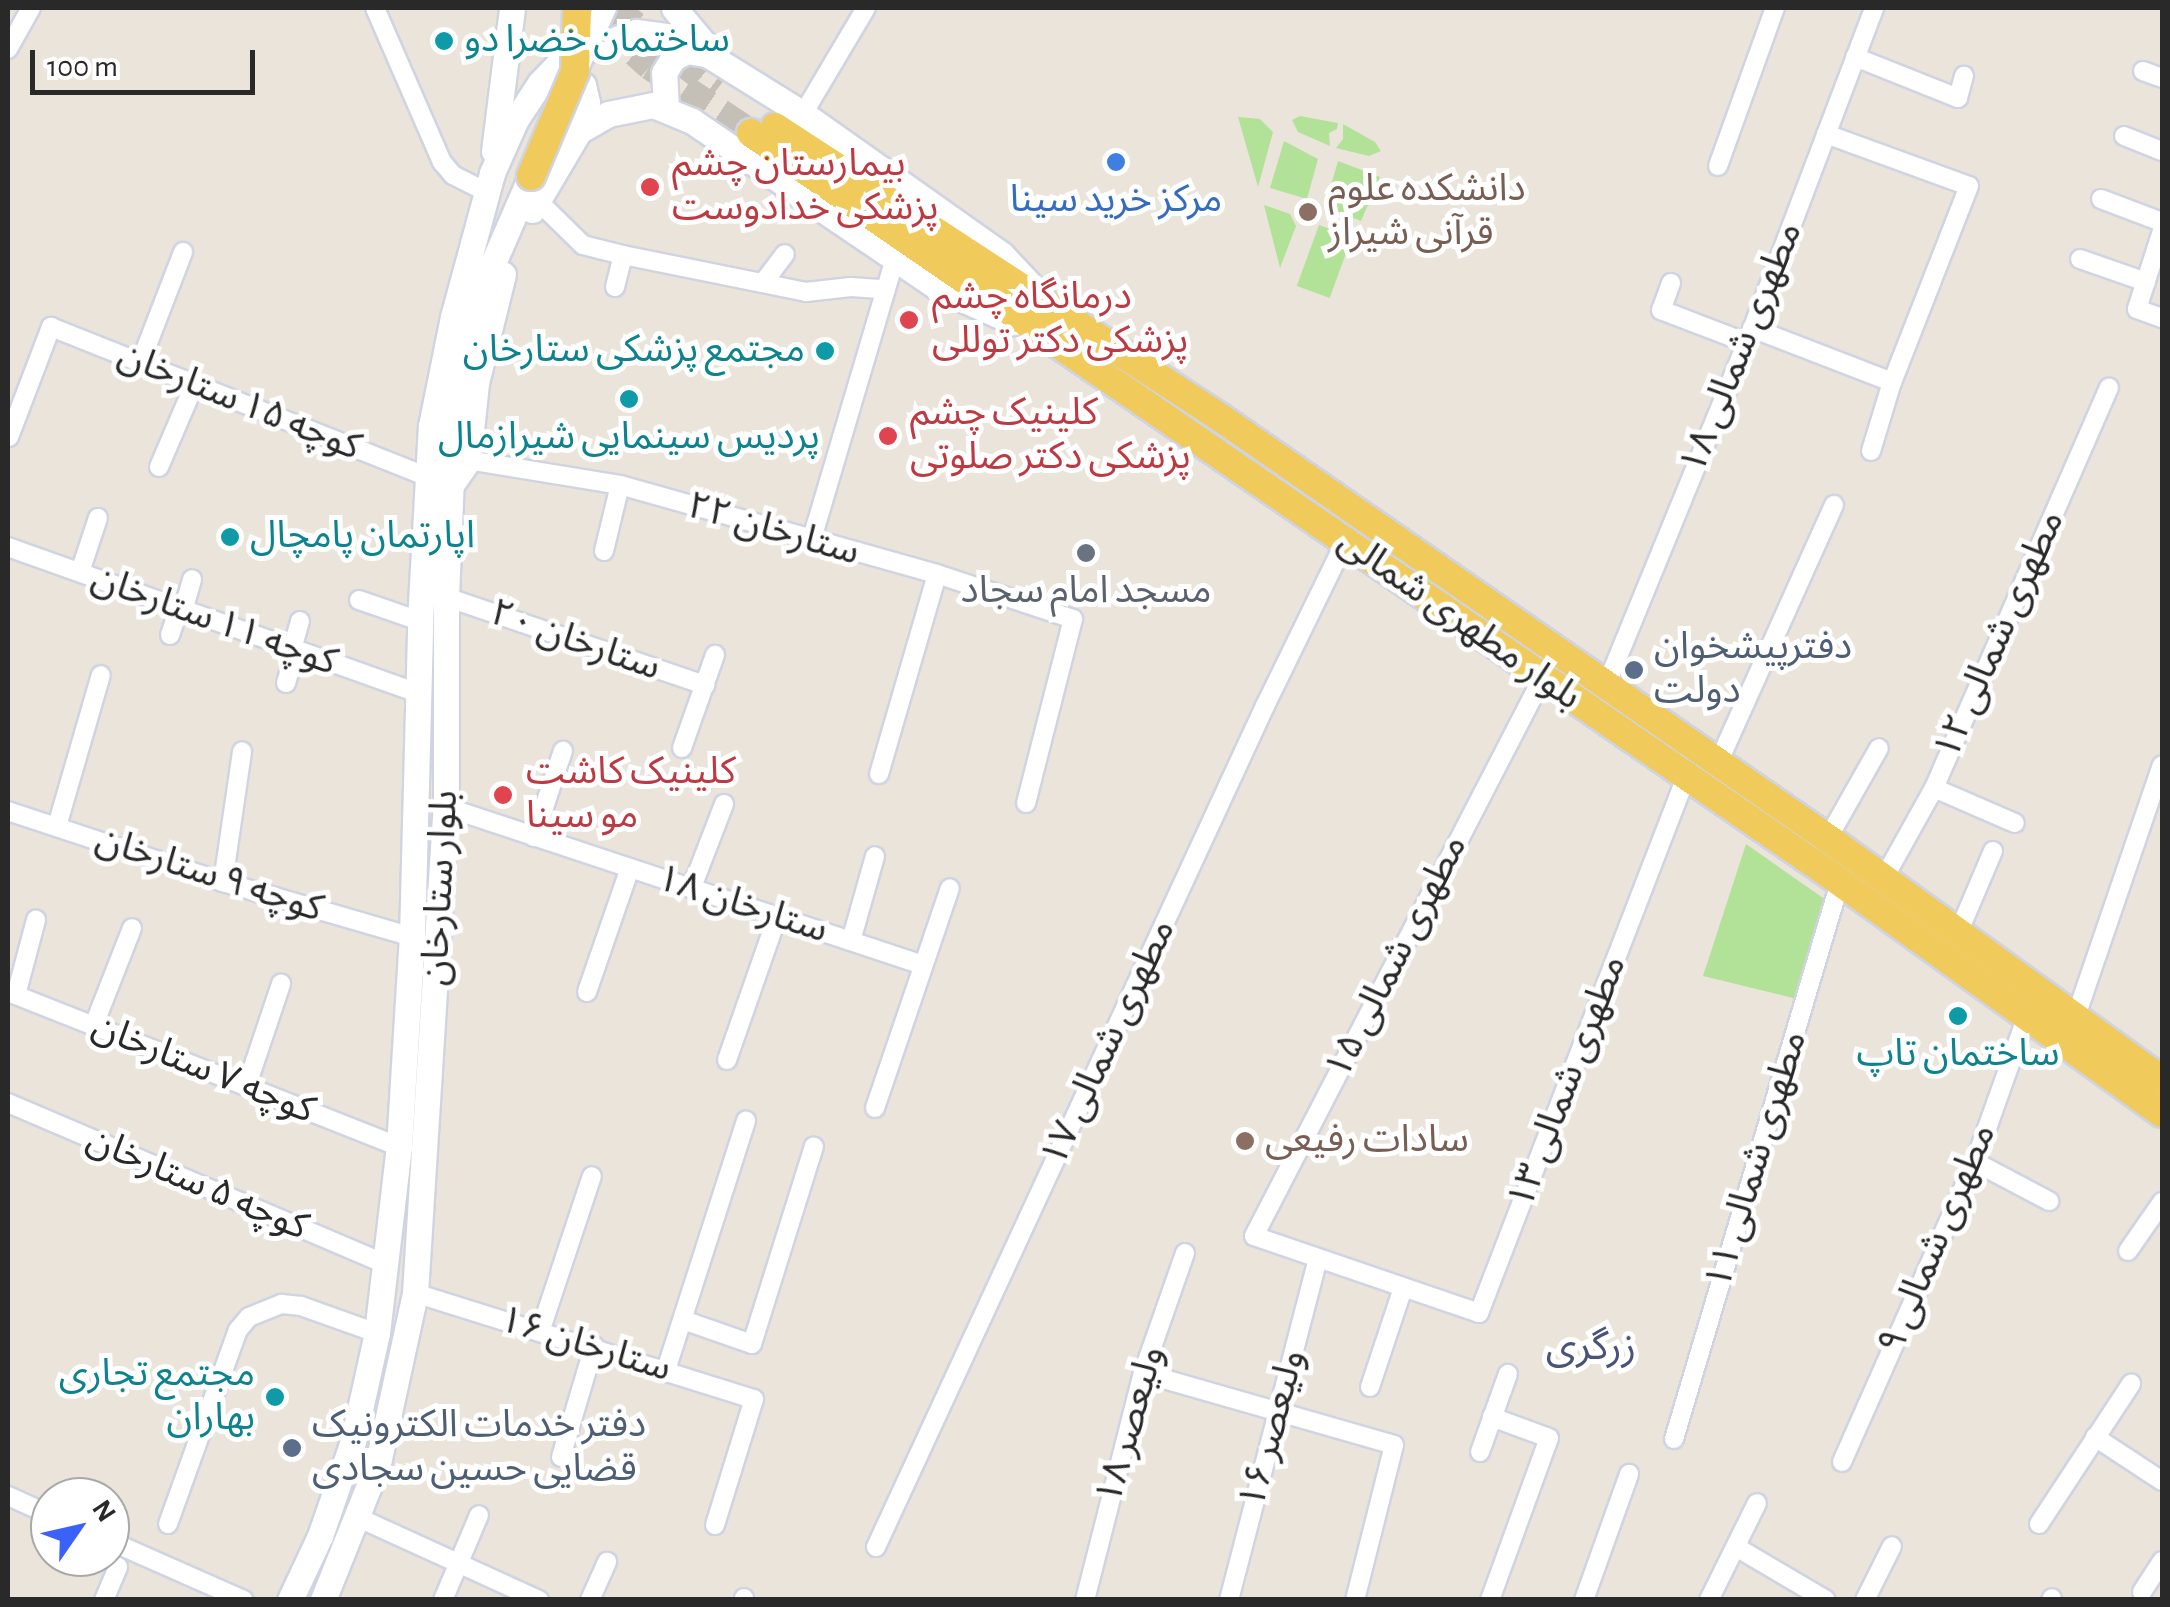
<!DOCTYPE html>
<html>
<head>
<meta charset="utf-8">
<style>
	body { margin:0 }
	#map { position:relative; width:2170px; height:1607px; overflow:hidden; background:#ebe4db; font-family:"Alegreya Sans","Noto Sans Arabic",sans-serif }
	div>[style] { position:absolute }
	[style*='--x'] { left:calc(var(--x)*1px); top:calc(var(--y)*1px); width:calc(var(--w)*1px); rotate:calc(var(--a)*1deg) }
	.green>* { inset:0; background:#b2e297; transform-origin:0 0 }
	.primary-tunnel>* { height:28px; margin-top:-14px; transform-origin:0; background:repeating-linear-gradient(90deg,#c4bfb7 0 28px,transparent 0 42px) }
	.roads { filter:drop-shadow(2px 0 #d0d4e2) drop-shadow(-2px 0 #d0d4e2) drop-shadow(0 2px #d0d4e2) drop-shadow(0 -2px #d0d4e2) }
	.minor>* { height:18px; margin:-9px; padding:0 9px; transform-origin:9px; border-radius:9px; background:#fff }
	.secondary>* { height:25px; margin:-12.5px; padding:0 12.5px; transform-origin:12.5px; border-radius:12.5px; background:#fff }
	.primary>* { height:28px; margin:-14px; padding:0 14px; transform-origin:14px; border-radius:14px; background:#f0ca5b }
	.bridges { filter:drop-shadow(2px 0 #d0d4e2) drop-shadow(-2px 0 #d0d4e2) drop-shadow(0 2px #d0d4e2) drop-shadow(0 -2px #d0d4e2) }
	.tertiary-bridge>* { height:22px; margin:-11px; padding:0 11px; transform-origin:11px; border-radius:11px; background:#fff }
	.primary-bridge>* { height:28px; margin:-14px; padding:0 14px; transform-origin:14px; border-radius:14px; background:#f0ca5b }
	.dots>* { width:28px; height:28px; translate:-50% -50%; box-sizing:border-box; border:5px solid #fff; border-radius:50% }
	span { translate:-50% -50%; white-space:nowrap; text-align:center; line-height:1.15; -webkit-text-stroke:10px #fff; paint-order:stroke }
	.culture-label { font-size:38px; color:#0d838f }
	.left { translate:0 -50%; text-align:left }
	.right { translate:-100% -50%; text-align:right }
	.health-label { font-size:38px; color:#be3a42 }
	.education-label { font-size:38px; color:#785e54 }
	.shop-label { font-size:38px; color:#366cbe }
	.street-label { font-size:38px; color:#292929 }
	.worship-label { font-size:38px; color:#5b616d }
	.service-label { font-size:38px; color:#4e5e75 }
	.neighbourhood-label { font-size:40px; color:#4a5379 }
	.frame { position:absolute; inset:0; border:10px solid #292929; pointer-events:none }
	.north { position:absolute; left:30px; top:1477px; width:100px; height:100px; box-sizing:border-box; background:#fff; border:2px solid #a9a9a9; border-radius:50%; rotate:56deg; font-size:28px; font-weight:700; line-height:40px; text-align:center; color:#292929 }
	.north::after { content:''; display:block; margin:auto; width:35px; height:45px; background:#3a61f9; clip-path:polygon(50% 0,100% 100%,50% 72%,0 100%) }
	.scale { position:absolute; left:30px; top:50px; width:225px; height:45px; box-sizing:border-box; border:5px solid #292929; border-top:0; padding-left:12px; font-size:30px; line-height:35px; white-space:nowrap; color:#292929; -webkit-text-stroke:8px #fff; paint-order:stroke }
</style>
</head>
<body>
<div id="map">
	<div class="green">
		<div style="clip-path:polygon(1300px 116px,1338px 123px,1337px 129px,1329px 133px,1330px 146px,1298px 132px,1292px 120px)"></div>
		<div style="clip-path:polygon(1238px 117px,1260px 119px,1273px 132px,1258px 187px)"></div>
		<div style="clip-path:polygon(1343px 124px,1375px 142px,1381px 151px,1369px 156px,1336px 148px,1343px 139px)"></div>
		<div style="clip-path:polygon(1284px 141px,1318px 159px,1307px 199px,1270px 188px)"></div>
		<div style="clip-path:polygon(1338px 161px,1380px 177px,1361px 221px,1325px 206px)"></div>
		<div style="clip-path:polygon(1264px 205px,1290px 214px,1296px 226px,1280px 268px)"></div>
		<div style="left:1319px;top:225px;width:35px;height:65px;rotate:20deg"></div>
		<div style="clip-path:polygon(1746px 844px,1826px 900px,1797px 999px,1703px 976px)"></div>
	</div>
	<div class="primary-tunnel">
		<div style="--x:613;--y:8;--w:132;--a:37.9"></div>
		<div style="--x:604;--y:25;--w:62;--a:41.7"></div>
		<div style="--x:650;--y:66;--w:121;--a:33.6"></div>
	</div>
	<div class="roads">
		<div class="minor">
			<div style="--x:375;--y:8;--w:168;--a:66.5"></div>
			<div style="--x:442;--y:162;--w:17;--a:50"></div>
			<div style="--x:453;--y:175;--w:37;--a:27"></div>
			<div style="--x:8;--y:49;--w:47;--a:-60.7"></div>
			<div style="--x:1855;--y:57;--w:111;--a:21.7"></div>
			<div style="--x:1958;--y:98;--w:23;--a:-75"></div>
			<div style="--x:2143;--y:71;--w:20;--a:20"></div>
			<div style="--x:803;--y:114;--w:123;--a:-59.3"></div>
			<div style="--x:1826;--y:134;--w:152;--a:20"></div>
			<div style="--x:1969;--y:186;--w:211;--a:111.4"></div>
			<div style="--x:1892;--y:382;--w:72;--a:106.9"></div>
			<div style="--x:2124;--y:136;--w:41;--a:21.5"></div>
			<div style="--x:1718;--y:166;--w:168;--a:-70.2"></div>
			<div style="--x:2101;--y:199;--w:65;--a:20.7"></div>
			<div style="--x:538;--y:201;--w:63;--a:44.4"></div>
			<div style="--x:583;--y:245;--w:41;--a:14"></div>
			<div style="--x:623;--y:255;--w:187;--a:11.4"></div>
			<div style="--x:806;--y:292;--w:45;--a:-6.3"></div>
			<div style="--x:851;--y:287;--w:32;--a:4"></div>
			<div style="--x:2162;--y:231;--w:82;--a:107.8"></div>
			<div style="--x:2137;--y:309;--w:27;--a:20"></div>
			<div style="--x:2080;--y:259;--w:70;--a:19.2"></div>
			<div style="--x:763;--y:283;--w:36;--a:-53"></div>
			<div style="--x:1671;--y:283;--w:29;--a:110"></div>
			<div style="--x:1661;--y:310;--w:92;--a:21"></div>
			<div style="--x:615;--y:287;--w:33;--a:-76"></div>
			<div style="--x:1752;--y:328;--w:150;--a:21.1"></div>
			<div style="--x:141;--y:361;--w:117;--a:-68.9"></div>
			<div style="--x:9;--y:437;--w:118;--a:-69.1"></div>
			<div style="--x:51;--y:327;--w:405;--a:21.7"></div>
			<div style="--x:468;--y:460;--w:154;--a:9.3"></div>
			<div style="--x:620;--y:485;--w:329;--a:15.7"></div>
			<div style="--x:937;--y:574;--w:143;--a:18.3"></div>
			<div style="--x:1073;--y:619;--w:190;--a:104.3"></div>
			<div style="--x:159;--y:467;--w:91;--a:-66.8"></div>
			<div style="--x:811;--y:542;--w:292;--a:-73.5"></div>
			<div style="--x:8;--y:547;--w:438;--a:19.6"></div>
			<div style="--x:604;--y:551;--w:68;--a:-76.4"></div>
			<div style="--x:80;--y:572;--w:57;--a:-71.6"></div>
			<div style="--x:446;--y:597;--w:274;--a:18.8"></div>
			<div style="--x:359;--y:600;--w:65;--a:19"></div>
			<div style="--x:183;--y:611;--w:33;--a:-74"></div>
			<div style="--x:170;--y:635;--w:28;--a:-71"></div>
			<div style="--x:292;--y:649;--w:29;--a:-74"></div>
			<div style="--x:1542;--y:679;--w:627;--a:117.34"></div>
			<div style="--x:1254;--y:1236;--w:238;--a:18.9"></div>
			<div style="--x:1479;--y:1313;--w:575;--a:-68.88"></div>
			<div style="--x:286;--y:683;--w:34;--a:-73"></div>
			<div style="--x:1606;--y:686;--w:371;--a:-67.7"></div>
			<div style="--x:1747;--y:343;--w:358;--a:-69.2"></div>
			<div style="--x:682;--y:748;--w:99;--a:-70.5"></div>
			<div style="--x:1718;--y:763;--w:283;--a:-65.8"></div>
			<div style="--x:879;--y:774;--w:208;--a:-73.8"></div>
			<div style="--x:1934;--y:788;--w:88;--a:23.4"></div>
			<div style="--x:446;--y:807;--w:502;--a:18.33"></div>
			<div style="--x:8;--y:811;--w:226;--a:18.3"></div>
			<div style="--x:223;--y:882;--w:197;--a:16.2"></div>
			<div style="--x:57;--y:826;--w:157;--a:-73.8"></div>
			<div style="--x:534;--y:837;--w:91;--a:-71.4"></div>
			<div style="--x:1828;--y:838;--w:103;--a:-60.5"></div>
			<div style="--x:1884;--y:878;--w:103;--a:-60.9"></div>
			<div style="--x:1934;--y:788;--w:437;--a:-66.4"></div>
			<div style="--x:223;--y:882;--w:132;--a:-81.7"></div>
			<div style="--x:692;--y:887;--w:89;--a:-68.9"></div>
			<div style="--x:1959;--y:931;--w:87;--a:-67"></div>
			<div style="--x:851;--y:941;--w:88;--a:-74.2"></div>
			<div style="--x:8;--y:992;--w:421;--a:21.6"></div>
			<div style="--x:587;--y:992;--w:131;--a:-70.9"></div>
			<div style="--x:16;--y:995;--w:78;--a:-75.1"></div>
			<div style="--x:2076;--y:1016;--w:265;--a:-71.1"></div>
			<div style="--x:94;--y:1025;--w:104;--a:-68.6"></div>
			<div style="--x:727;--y:1060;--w:151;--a:-70.7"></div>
			<div style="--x:247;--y:1085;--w:107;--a:-71.4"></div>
			<div style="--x:8;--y:1103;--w:412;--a:23.1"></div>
			<div style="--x:875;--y:1108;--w:232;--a:-71.2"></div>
			<div style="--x:1975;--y:1162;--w:84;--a:27.8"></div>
			<div style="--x:2128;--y:1251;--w:60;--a:-55.2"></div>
			<div style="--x:415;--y:1293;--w:355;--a:17.4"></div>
			<div style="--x:754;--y:1399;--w:132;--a:107.2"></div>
			<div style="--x:683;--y:1320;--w:73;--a:19.2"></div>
			<div style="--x:752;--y:1344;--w:207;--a:-72.6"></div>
			<div style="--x:540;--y:1332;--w:164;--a:-71.6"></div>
			<div style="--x:666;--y:1370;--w:262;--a:-72.2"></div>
			<div style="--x:1143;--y:1373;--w:261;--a:16"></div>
			<div style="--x:1394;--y:1445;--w:160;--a:104.1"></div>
			<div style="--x:1370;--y:1387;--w:104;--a:-71.6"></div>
			<div style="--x:2095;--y:1437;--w:80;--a:33.3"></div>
			<div style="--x:1674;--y:1439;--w:581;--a:-73.4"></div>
			<div style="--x:1480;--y:1452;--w:83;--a:-70.3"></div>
			<div style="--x:561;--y:1457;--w:116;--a:-73.4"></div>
			<div style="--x:1842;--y:1462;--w:328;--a:-66.1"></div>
			<div style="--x:1975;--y:1162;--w:158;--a:-70.4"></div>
			<div style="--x:8;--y:1496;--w:46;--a:24.3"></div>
			<div style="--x:359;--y:1518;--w:198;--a:24.5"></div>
			<div style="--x:168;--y:1524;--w:206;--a:-70.2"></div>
			<div style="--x:238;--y:1330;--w:17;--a:-50"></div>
			<div style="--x:249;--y:1317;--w:35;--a:-22"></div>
			<div style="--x:282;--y:1304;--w:19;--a:6"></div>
			<div style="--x:301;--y:1306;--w:81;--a:19.6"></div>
			<div style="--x:2039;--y:1524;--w:168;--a:-56.7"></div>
			<div style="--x:110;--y:1541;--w:146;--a:23.8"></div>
			<div style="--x:876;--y:1547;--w:927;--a:-65.18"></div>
			<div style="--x:1265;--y:706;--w:185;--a:-64"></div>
			<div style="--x:1736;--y:1547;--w:104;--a:30.5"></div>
			<div style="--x:2142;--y:1592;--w:37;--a:-57"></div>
			<div style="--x:104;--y:1600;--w:36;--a:-67"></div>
			<div style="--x:443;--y:1600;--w:92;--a:-67"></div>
			<div style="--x:590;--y:1600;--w:42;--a:-65.9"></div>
			<div style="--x:744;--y:1600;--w:2;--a:-90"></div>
			<div style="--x:1085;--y:1600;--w:234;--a:-75.7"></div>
			<div style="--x:1143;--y:1373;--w:127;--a:-70.7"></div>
			<div style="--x:1229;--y:1600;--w:353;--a:-75.4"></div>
			<div style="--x:1490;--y:1600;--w:172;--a:-70"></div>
			<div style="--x:1549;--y:1438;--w:61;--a:-159.8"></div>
			<div style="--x:1584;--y:1600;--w:134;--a:-70.3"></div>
			<div style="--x:1709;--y:1600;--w:108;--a:-63.7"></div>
			<div style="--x:1865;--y:1600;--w:60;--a:-63.4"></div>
			<div style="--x:2051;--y:1600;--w:2;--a:-63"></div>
		</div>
		<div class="secondary">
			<div style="--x:674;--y:8;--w:48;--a:50"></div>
			<div style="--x:554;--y:77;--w:16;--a:-4"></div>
			<div style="--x:570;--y:76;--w:16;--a:35"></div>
			<div style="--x:583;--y:85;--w:18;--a:77"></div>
			<div style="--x:587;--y:103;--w:29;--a:106"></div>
			<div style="--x:666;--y:108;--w:35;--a:-93"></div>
			<div style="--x:664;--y:73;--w:17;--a:-59"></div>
			<div style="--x:673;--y:58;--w:16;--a:-27"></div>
			<div style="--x:687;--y:51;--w:18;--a:9"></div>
			<div style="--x:494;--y:151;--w:144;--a:-82.8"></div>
			<div style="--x:532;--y:210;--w:92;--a:-59.3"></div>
			<div style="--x:579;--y:131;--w:34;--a:-30"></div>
			<div style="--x:608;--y:114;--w:46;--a:-11.3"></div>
			<div style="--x:653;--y:105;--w:42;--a:22.3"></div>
			<div style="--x:692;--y:121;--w:302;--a:34.1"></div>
			<div style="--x:942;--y:290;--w:79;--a:24"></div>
			<div style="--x:448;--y:489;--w:35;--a:-55"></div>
			<div style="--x:468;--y:460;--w:77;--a:-84.1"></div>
			<div style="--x:476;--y:383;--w:112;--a:-76.1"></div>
			<div style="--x:290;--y:1600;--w:71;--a:-64.9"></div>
			<div style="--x:320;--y:1536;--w:101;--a:-70.8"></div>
			<div style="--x:353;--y:1441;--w:111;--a:-77.5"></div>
			<div style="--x:377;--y:1333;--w:187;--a:-83.3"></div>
			<div style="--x:399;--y:1147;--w:210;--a:-86.5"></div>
			<div style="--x:412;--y:937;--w:316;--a:-88.5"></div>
			<div style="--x:420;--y:621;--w:195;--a:-86.8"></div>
			<div style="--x:431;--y:426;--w:111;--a:-78.6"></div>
			<div style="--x:453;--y:317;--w:149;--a:-74.8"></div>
			<div style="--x:492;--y:173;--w:57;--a:-66.1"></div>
			<div style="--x:515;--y:121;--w:45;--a:-56.7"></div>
			<div style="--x:540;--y:83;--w:35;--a:-46"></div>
			<div style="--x:564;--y:58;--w:77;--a:-19.9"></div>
			<div style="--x:636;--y:32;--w:45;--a:7.6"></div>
			<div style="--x:681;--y:38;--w:144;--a:31.9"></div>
			<div style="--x:803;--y:114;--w:244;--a:35.3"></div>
			<div style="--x:1002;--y:255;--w:44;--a:46.8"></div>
			<div style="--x:323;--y:1600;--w:148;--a:-68.1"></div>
			<div style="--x:378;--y:1463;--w:174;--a:-77.7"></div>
			<div style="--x:415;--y:1293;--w:487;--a:-86.4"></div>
			<div style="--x:446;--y:807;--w:210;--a:-90"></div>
			<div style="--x:446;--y:597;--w:190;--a:-87.6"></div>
			<div style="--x:454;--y:407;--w:109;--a:-77.9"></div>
			<div style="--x:477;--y:300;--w:135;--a:-66.5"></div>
		</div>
		<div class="primary">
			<div style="--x:775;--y:127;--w:533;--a:33.12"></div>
			<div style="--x:1221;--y:418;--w:748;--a:34.71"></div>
			<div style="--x:1836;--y:844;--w:402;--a:35.9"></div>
			<div style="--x:751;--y:133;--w:1300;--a:34.5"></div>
			<div style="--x:1822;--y:869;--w:418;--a:35.7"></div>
		</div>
	</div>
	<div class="bridges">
		<div class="tertiary-bridge">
			<div style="--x:579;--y:64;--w:62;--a:-65.1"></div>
		</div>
		<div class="primary-bridge">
			<div style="--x:531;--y:176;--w:113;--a:-67.1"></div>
			<div style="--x:575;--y:72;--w:64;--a:-88.2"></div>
		</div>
	</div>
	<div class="dots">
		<div style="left:444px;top:41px;background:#0f9aa8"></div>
		<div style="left:1116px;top:162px;background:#3f7fe0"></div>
		<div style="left:650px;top:187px;background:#e0444e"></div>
		<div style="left:1308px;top:212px;background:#8d6e63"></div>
		<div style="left:909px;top:320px;background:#e0444e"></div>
		<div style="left:825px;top:351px;background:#0f9aa8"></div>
		<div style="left:629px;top:399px;background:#0f9aa8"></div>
		<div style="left:888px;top:436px;background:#e0444e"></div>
		<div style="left:230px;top:537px;background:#0f9aa8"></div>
		<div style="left:1086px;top:553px;background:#6b7280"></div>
		<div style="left:1634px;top:670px;background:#5c6f8a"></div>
		<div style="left:503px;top:795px;background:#e0444e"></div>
		<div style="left:1958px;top:1016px;background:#0f9aa8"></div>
		<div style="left:1245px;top:1141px;background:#8d6e63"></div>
		<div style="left:275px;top:1397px;background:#0f9aa8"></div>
		<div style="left:292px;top:1448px;background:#5c6f8a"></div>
	</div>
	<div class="culture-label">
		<span class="left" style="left:464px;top:41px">ساختمان خضرا دو</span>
		<span class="right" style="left:805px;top:351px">مجتمع پزشکی ستارخان</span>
		<span style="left:629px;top:438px">پردیس سینمایی شیرازمال</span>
		<span class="left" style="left:250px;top:537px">اپارتمان پامچال</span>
		<span style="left:1958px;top:1055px">ساختمان تاپ</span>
		<span class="right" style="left:255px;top:1397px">مجتمع تجاری<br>بهاران</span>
	</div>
	<div class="health-label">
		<span class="left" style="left:672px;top:187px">بیمارستان چشم<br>پزشکی خدادوست</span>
		<span class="left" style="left:932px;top:320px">درمانگاه چشم<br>پزشكی دكتر توللی</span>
		<span class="left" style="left:910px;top:436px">کلینیک چشم<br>پزشکی دکتر صلوتی</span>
		<span class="left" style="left:526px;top:795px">کلینیک کاشت<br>مو سینا</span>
	</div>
	<div class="education-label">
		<span class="left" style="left:1328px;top:212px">دانشکده علوم<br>قرآنی شیراز</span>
		<span class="left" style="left:1265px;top:1141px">سادات رفیعی</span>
	</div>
	<div class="shop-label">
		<span style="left:1116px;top:201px">مرکز خرید سینا</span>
	</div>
	<div class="street-label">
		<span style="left:1742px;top:348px;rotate:-68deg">۱۸ مطهری شمالی</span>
		<span style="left:239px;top:402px;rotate:22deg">کوچه ۱۵ ستارخان</span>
		<span style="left:773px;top:530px;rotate:16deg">۲۲ ستارخان</span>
		<span style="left:1459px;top:620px;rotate:35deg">بلوار مطهرى شمالى</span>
		<span style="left:214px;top:621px;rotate:20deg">کوچه ۱۱ ستارخان</span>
		<span style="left:2000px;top:635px;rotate:-66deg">۱۲ مطهری شمالی</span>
		<span style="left:575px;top:641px;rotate:19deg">۲۰ ستارخان</span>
		<span style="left:209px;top:875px;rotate:18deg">کوچه ۹ ستارخان</span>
		<span style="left:441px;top:888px;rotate:-87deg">بلوار ستارخان</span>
		<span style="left:742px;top:905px;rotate:18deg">۱۸ ستارخان</span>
		<span style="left:1397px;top:957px;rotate:-63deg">۱۵ مطهری شمالی</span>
		<span style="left:1109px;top:1043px;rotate:-65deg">۱۷ مطهری شمالی</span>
		<span style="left:203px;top:1069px;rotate:22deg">کوچه ۷ ستارخان</span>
		<span style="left:1568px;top:1082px;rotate:-69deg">۱۳ مطهری شمالی</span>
		<span style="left:1757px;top:1160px;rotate:-73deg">۱۱ مطهری شمالی</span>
		<span style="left:197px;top:1184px;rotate:23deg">کوچه ۵ ستارخان</span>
		<span style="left:1938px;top:1239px;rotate:-67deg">۹ مطهری شمالی</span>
		<span style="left:585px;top:1345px;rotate:17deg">۱۶ ستارخان</span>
		<span style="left:1131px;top:1425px;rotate:-74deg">۱۸ ولیعصر</span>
		<span style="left:1273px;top:1429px;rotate:-75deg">۱۶ ولیعصر</span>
	</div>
	<div class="worship-label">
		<span style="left:1086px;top:592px">مسجد امام سجاد</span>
	</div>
	<div class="service-label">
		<span class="left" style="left:1654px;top:670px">دفترپیشخوان<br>دولت</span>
		<span class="left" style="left:312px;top:1448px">دفتر خدمات الکترونیک<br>قضایی حسین سجادی</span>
	</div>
	<div class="neighbourhood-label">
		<span style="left:1591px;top:1347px">زرگری</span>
	</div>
	<div class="frame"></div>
	<div class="north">N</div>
	<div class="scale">100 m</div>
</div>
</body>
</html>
